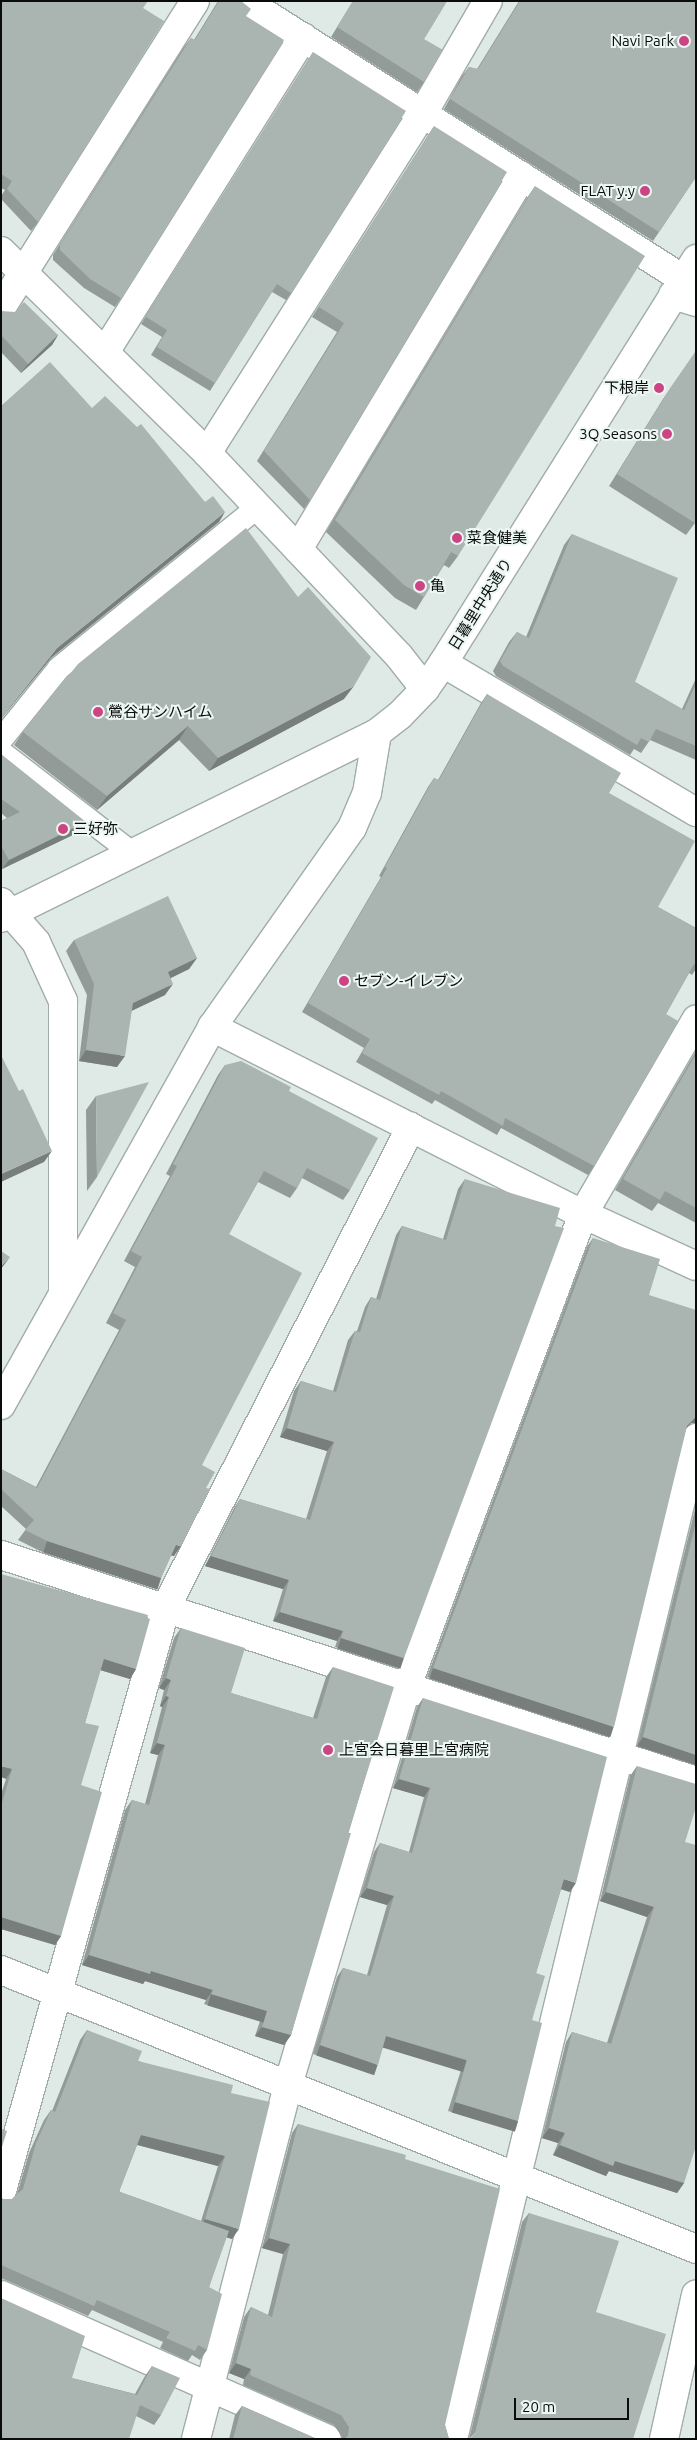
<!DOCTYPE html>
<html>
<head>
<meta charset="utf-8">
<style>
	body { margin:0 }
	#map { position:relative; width:697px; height:2440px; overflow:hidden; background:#dfeae6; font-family:Ubuntu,"Noto Sans JP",sans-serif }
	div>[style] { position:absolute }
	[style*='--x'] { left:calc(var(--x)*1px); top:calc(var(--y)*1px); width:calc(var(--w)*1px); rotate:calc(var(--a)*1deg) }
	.roads { filter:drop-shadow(1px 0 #a1aca8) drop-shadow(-1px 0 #a1aca8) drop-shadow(0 1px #a1aca8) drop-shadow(0 -1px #a1aca8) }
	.lane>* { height:22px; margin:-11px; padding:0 11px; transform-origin:11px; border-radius:11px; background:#fff }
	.street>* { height:28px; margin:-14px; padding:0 14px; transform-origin:14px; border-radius:14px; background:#fff }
	.secondary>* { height:28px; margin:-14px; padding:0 14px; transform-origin:14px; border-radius:14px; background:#fff }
	.wall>* { inset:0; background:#929b98 }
	.shaded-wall>* { inset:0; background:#777e7c; transform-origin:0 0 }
	.building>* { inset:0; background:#aab4b1 }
	.dots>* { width:14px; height:14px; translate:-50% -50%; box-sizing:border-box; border:2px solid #ecf7f3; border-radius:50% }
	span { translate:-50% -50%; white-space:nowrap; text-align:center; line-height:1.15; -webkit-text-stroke:4px #ecf7f3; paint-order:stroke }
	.poi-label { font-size:15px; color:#090c0b }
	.right { translate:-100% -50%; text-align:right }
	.left { translate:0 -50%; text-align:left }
	.street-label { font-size:15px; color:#090c0b }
	.frame { position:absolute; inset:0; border:2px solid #090c0b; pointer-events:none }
	.scale { position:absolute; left:514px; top:2398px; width:115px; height:22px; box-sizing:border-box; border:2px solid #090c0b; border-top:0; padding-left:6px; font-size:15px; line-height:18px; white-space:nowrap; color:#090c0b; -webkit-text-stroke:4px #ecf7f3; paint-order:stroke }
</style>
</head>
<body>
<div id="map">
	<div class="roads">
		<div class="lane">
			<div style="--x:1;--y:740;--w:92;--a:-51.1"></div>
			<div style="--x:59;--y:668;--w:256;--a:-39"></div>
			<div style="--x:1;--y:752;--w:165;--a:37.6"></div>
		</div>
		<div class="street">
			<div style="--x:245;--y:1;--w:519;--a:32.4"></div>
			<div style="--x:673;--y:295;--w:24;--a:17"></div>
			<div style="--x:1;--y:308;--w:363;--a:-57.7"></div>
			<div style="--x:105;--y:352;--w:372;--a:-57.8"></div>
			<div style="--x:207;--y:453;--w:403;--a:-57.6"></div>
			<div style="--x:423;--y:113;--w:129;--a:-59.9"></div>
			<div style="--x:298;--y:549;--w:435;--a:-59"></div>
			<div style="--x:443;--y:663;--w:294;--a:30.5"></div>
			<div style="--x:1;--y:902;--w:53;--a:48.8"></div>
			<div style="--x:36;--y:942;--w:65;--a:65.4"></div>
			<div style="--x:63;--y:1001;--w:291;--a:90"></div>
			<div style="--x:212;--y:1027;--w:415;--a:26.8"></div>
			<div style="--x:583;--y:1214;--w:124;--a:24.7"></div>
			<div style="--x:1;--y:1555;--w:731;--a:18.01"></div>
			<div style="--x:1;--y:2194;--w:610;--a:-74.3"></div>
			<div style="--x:166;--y:1607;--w:539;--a:-62.96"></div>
			<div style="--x:1;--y:2295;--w:356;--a:23.8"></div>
			<div style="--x:196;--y:2439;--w:366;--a:-75.4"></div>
			<div style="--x:288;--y:2085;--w:416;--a:-73.4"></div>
			<div style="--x:407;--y:1686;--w:504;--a:-69.55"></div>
			<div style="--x:583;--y:1214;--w:225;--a:-59.8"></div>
			<div style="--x:453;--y:2439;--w:1030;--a:-76.35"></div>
		</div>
		<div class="secondary">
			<div style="--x:1;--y:251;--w:289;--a:44.4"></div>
			<div style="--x:207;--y:453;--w:279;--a:46.6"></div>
			<div style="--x:399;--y:656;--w:42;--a:51.8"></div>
			<div style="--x:1;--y:918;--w:419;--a:-26.2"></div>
			<div style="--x:377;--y:733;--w:29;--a:-38"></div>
			<div style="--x:400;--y:715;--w:36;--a:-46"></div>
			<div style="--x:425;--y:689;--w:32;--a:-55"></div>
			<div style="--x:443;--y:663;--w:477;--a:-57.9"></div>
			<div style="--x:1;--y:1405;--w:433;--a:-60.8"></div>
			<div style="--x:212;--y:1027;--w:243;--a:-54.9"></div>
			<div style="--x:352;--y:828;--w:38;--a:-67"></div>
			<div style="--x:367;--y:793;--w:61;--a:-80.5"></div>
			<div style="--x:1;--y:1970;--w:749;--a:21.87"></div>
			<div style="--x:664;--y:2439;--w:148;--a:-77.5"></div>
		</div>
	</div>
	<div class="wall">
		<div style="clip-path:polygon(1px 1px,143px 8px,38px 222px,31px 231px,1px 199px,1px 196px,5px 190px,1px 188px)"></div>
		<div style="clip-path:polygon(218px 1px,241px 1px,246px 16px,121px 298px,115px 307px,84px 288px,53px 260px,53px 255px,184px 47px,191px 38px,194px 40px)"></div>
		<div style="clip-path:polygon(353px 1px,447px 1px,424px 39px,424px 82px,417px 92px,331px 37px)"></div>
		<div style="clip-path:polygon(519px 1px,696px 1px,696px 177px,653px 241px,444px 109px,462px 76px,469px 67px,477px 69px)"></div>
		<div style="clip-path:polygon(313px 52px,291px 293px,286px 300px,272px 292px,210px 391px,151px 355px,162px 337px,141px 324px)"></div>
		<div style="clip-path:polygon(434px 126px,310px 500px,304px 509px,257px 461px,337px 332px,312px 317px)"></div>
		<div style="clip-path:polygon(535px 186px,458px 556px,449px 568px,444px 565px,424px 597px,416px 610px,395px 598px,326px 532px,527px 198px)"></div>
		<div style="clip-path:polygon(1px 311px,58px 335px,52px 345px,21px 373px,1px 352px)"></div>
		<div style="clip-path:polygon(696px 351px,695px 523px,686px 535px,609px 486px,663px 399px)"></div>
		<div style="clip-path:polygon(572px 534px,635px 682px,682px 709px,696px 678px,696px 760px,650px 740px,641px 753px,634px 749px,630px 755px,496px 676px,493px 671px,509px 642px,517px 632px,526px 637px,564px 545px)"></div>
		<div style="clip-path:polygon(487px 694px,609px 793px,658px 907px,696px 928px,696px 969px,692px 975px,689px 973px,666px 1014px,594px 1166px,588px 1175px,501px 1128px,497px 1135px,435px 1100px,432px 1104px,356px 1062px,364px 1048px,302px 1012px,381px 877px,379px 876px,428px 787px,434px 778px,438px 780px,481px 703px)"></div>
		<div style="clip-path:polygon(344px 699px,209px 771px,179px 740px,97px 810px,14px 745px,23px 732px)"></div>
		<div style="clip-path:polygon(1px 754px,79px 832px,2px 869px,1px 821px,7px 818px,1px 813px)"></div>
		<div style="clip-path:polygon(74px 940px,197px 958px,189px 969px,171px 978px,165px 995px,131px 1011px,117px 1067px,79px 1061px,87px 995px,66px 951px)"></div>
		<div style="clip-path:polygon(696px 1051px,696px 1223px,658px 1203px,652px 1211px,615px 1190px)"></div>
		<div style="clip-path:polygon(225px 1065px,289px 1091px,350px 1190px,343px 1200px,302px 1178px,297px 1188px,290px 1198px,258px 1182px,229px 1234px,202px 1465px,174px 1556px,171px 1555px,161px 1578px,154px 1588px,40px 1551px,18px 1540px,26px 1529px,1px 1506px,1px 1469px,36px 1487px,119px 1330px,106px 1323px,135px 1267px,124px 1261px,170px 1176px,166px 1174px,218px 1075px)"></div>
		<div style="clip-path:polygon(96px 1096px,97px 1177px,87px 1191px,86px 1110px)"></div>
		<div style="clip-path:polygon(465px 1179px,404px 1658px,397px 1667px,335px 1647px,337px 1641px,273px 1621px,283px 1589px,205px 1566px,234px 1508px,240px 1499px,306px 1519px,327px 1451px,280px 1437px,294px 1391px,301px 1381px,333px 1391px,348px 1340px,355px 1331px,357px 1331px,365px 1307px,371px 1297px,376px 1299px,396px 1235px,402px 1226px,443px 1239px,458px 1189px)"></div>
		<div style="clip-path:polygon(593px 1238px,649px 1295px,691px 1423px,686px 1429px,608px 1736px,427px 1677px,587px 1247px)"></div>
		<div style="clip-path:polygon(696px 1505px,696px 1765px,637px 1746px)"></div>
		<div style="clip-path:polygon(1px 1574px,136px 1669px,130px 1679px,100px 1670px,85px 1723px,81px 1785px,61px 1936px,55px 1945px,1px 1929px,1px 1794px,6px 1779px)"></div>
		<div style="clip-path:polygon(181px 1628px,231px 1693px,313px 1718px,326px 1677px,333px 1667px,348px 1833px,291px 2035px,284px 2045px,255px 2036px,260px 2021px,204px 2004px,206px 2000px,145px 1981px,143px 1984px,82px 1965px,125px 1810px,132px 1800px,145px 1804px,158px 1755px,150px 1753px,162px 1707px,160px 1706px,164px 1690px,159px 1688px,174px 1638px)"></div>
		<div style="clip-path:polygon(423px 1698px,570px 1892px,561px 1889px,536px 1973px,532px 2020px,518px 2121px,512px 2130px,448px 2111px,461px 2070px,383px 2047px,372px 2074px,313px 2054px,337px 1977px,343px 1968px,367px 1975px,387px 1905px,360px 1897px,374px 1852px,380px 1843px,409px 1852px,424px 1797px,393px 1788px,417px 1707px)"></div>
		<div style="clip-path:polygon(637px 1766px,685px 1842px,684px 2183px,677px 2193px,609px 2171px,606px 2176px,553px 2155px,558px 2143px,542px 2138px,566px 2042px,572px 2032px,607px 2043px,647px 1917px,600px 1901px,630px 1776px)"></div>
		<div style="clip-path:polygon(evenodd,87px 2030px,138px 2061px,231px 2093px,232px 2239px,226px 2237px,209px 2287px,207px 2350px,200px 2360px,192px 2355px,188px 2361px,160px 2348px,163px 2342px,92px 2310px,88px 2316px,1px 2278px,1px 2198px,3px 2199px,12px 2199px,17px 2194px,29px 2153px,44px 2120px,51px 2110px,52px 2111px,80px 2040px,87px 2030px,137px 2145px,218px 2166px,201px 2221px,120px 2192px,120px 2189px,137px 2145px)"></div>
		<div style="clip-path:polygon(298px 2124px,405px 2159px,445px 2425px,449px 2439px,342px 2439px,342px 2437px,334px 2425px,243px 2385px,244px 2379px,229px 2373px,244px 2317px,251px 2307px,268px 2315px,283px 2254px,262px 2248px,292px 2133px)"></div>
		<div style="clip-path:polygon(529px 2213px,596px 2312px,469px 2439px,522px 2222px)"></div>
		<div style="clip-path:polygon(152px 2366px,161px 2415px,154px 2425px,136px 2416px,72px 2378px,135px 2394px,145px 2376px)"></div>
		<div style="clip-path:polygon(242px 2406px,317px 2439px,229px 2439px,235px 2415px)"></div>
	</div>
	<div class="shaded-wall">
		<div style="clip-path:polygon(58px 335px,52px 345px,21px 373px,28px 364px)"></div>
		<div style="clip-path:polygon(225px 512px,219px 522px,51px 658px,1px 719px,1px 718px,57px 648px)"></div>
		<div style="clip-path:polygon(354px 686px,344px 699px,209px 771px,218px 758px)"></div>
		<div style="clip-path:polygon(188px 726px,179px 740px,97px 810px,107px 796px)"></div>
		<div style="clip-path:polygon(86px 822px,79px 832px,2px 869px,9px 860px)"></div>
		<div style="clip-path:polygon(197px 958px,189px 969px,160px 983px,168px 972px)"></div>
		<div style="clip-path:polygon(173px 984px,165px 995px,125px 1014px,133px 1003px)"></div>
		<div style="clip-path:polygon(86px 1050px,125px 1056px,117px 1067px,79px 1061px)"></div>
		<div style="clip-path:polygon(52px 1151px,44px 1162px,1px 1182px,1px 1174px)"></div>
		<div style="clip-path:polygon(10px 1257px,1px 1269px,1px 1266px)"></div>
		<div style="clip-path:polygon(696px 1416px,696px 1423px,691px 1423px,681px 1434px,687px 1426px)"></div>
		<div style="clip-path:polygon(287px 1428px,334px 1442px,327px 1451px,280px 1437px)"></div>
		<div style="left:47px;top:1541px;width:120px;height:12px;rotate:18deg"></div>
		<div style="clip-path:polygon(176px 1545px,181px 1546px,174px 1556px,169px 1555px)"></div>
		<div style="clip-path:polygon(211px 1556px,289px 1580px,283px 1589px,205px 1566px)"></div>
		<div style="clip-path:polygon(280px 1612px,343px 1631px,337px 1641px,273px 1621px)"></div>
		<div style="left:341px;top:1638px;width:66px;height:11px;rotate:18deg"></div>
		<div style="clip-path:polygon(104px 1659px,136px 1669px,130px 1679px,97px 1669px)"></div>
		<div style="left:433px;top:1668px;width:190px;height:11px;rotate:18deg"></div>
		<div style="clip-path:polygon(166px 1678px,171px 1680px,164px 1690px,159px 1688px)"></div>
		<div style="clip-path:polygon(166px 1696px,169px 1697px,162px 1707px,160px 1706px)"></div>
		<div style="clip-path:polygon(643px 1737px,696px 1755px,696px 1765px,637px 1746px)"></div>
		<div style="clip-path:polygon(157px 1743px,165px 1745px,158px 1755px,150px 1753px)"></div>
		<div style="clip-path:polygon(1px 1766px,12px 1769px,6px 1779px,1px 1777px)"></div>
		<div style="clip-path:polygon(399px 1779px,430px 1788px,424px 1797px,393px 1788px)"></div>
		<div style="clip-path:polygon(564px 1879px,576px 1883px,570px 1892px,557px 1888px)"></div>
		<div style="clip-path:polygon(367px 1888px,394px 1896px,387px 1905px,360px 1897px)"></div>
		<div style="clip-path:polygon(606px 1892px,654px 1907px,647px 1917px,600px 1901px)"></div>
		<div style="clip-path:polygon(1px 1917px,61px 1936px,55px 1945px,1px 1929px)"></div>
		<div style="clip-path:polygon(89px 1955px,151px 1971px,213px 1990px,206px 2000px,145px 1981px,143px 1984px,82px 1965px)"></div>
		<div style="left:211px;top:1994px;width:59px;height:12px;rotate:17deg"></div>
		<div style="clip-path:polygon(262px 2027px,291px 2035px,284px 2045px,255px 2036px)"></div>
		<div style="left:386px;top:2036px;width:84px;height:12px;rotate:17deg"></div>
		<div style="left:320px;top:2045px;width:61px;height:11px;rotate:19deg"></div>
		<div style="left:455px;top:2102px;width:66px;height:11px;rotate:17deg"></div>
		<div style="clip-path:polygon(549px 2128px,565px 2133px,558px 2143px,542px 2138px)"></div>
		<div style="clip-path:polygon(141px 2135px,225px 2156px,218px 2166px,134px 2144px)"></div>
		<div style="clip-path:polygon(560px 2145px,615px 2161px,684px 2183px,677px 2193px,609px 2171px,606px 2176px,553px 2155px)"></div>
		<div style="clip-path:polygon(205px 2219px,239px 2229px,232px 2239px,199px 2229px)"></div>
		<div style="clip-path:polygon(269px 2238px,290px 2244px,283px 2254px,262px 2248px)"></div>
		<div style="clip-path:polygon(236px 2363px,251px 2369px,244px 2379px,229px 2373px)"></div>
	</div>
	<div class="building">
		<div style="clip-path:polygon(1px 1px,148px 1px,143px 8px,164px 21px,38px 222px,7px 189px,12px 181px,1px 174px)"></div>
		<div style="clip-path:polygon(219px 1px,241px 1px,251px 9px,246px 16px,284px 40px,121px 298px,90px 279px,60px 250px,60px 245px,191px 38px,195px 40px)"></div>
		<div style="clip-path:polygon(353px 1px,447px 1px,424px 39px,443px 50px,424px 82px,337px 27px)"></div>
		<div style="clip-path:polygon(520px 1px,696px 1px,696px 177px,659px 232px,450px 99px,469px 67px,478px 69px)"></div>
		<div style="clip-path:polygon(313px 52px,406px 111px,291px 293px,277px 284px,215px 383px,157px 347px,167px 330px,146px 317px)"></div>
		<div style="clip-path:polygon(434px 126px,507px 172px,310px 500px,264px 451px,344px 323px,319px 307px)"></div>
		<div style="clip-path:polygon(535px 186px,645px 256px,458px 556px,451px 552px,424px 597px,404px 585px,335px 520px)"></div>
		<div style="clip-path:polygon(24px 302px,58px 335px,28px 364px,1px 335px,1px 311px,15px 312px)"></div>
		<div style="clip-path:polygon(696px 351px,696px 519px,695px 523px,617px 474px,671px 387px)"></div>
		<div style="clip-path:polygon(50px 362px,92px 408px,105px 396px,137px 427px,141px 424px,205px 502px,213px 496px,225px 512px,57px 648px,1px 718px,1px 406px)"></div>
		<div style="clip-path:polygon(246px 528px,298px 597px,308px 587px,371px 657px,354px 686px,218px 758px,188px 726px,107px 796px,23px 732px,78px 664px)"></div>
		<div style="clip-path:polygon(572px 534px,678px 578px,635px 682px,684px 710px,696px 684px,696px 746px,656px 729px,649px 742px,641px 738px,637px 745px,503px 666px,500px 661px,517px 632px,529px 638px)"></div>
		<div style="clip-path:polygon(487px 694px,621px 773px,609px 793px,695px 841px,658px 907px,696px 928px,696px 965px,694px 964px,666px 1014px,678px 1021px,594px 1166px,505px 1118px,503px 1126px,441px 1091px,439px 1095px,362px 1053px,370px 1039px,308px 1003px,387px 868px,385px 867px,434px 778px,439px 780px)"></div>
		<div style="clip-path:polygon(1px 754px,86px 822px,9px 860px,1px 846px,1px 821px,20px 812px,1px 799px)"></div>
		<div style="clip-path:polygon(168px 896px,197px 958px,168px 972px,173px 984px,133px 1003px,125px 1056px,86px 1050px,94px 984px,74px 940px)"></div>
		<div style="clip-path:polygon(696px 1054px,696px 1208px,665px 1191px,660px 1200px,623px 1179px)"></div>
		<div style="clip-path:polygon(1px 1055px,19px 1091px,23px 1089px,52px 1151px,1px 1174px)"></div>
		<div style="clip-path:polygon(241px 1061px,291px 1087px,289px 1091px,378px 1138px,350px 1190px,307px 1168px,297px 1188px,264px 1171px,229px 1234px,302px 1273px,202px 1465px,215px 1472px,206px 1488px,210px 1489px,181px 1546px,176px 1545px,161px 1578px,47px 1541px,25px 1530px,34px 1520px,1px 1489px,1px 1469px,37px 1488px,126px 1320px,113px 1313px,142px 1257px,131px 1251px,177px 1166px,173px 1164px,225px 1065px)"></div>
		<div style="clip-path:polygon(149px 1082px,97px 1177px,96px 1096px)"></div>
		<div style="clip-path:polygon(465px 1179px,560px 1208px,555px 1226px,564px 1228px,404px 1658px,341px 1638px,343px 1631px,280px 1612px,289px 1580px,211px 1556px,240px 1499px,310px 1520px,334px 1442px,287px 1428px,301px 1381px,336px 1392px,355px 1331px,360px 1332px,371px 1297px,380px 1300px,402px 1226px,446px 1240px)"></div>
		<div style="clip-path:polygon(593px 1238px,660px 1259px,649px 1295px,696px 1310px,696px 1416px,687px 1426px,614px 1727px,433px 1668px)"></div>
		<div style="clip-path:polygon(1px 1251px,10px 1257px,1px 1266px)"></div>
		<div style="clip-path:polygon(696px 1522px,696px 1755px,643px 1737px)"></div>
		<div style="clip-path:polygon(1px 1574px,148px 1615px,147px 1618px,150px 1619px,136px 1669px,104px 1659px,85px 1723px,99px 1726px,81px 1785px,102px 1792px,61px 1936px,1px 1917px,1px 1806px,12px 1769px,1px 1766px)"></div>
		<div style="clip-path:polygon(181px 1628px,245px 1648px,231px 1693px,317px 1719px,333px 1667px,394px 1687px,348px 1833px,351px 1833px,291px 2035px,262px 2027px,267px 2011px,211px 1994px,213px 1990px,151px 1971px,150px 1974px,89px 1955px,132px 1800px,149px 1805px,165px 1745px,157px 1743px,169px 1697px,166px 1696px,171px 1680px,166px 1678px)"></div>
		<div style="clip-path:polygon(423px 1698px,607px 1757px,576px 1883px,564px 1879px,536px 1973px,545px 1976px,532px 2020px,542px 2023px,518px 2121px,455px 2102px,467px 2060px,386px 2036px,378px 2065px,320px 2045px,343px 1968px,370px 1976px,394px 1896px,367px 1888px,380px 1843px,412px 1853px,430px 1788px,399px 1779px)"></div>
		<div style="clip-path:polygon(637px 1766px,696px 1784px,696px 1807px,685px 1842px,696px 1845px,696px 2146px,684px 2183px,615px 2161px,613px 2166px,560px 2145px,565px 2133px,549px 2128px,572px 2032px,611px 2044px,654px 1907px,606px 1892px)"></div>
		<div style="clip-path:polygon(87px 2030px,142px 2051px,138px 2061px,233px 2085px,231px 2093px,270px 2102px,239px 2229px,205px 2219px,225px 2156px,141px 2135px,120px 2189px,120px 2192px,229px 2231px,209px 2287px,222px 2294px,207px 2350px,198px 2345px,195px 2351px,166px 2338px,170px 2332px,97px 2300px,94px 2306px,1px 2265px,1px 2198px,3px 2199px,12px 2199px,23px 2189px,36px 2143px,51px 2110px,55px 2112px)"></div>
		<div style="clip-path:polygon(298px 2124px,406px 2155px,405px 2159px,500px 2189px,445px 2425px,449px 2439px,344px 2439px,348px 2436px,349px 2427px,341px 2415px,250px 2375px,251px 2369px,236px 2363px,251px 2307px,272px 2317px,290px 2244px,269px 2238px)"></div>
		<div style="clip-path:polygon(1px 2129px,7px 2131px,1px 2150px)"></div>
		<div style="clip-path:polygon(529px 2213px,619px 2241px,596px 2312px,666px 2334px,633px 2439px,470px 2439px,475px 2433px)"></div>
		<div style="clip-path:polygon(1px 2298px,85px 2336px,72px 2378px,137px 2395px,152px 2366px,180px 2378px,161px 2415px,140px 2405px,129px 2439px,1px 2439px)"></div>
		<div style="clip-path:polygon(242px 2406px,317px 2439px,233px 2439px)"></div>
	</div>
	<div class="dots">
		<div style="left:684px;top:41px;background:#cc4483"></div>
		<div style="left:645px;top:191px;background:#cc4483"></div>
		<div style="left:659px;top:388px;background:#cc4483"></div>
		<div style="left:667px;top:434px;background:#cc4483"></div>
		<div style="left:457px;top:538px;background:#cc4483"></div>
		<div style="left:420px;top:586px;background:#cc4483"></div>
		<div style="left:98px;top:712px;background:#cc4483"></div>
		<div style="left:63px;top:829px;background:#cc4483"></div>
		<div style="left:344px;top:981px;background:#cc4483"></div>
		<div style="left:328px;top:1750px;background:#cc4483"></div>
	</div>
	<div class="poi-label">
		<span class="right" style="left:674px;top:41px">Navi Park</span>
		<span class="right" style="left:635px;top:191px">FLAT y.y</span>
		<span class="right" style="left:649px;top:388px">下根岸</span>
		<span class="right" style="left:657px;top:434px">3Q Seasons</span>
		<span class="left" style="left:467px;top:538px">菜食健美</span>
		<span class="left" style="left:430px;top:586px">亀</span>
		<span class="left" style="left:108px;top:712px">鶯谷サンハイム</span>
		<span class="left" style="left:73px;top:829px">三好弥</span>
		<span class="left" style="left:354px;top:981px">セブン-イレブン</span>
		<span class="left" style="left:339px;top:1750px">上宮会日暮里上宮病院</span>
	</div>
	<div class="street-label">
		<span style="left:480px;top:604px;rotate:-58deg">日暮里中央通り</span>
	</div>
	<div class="frame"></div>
	<div class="scale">20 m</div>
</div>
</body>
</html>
